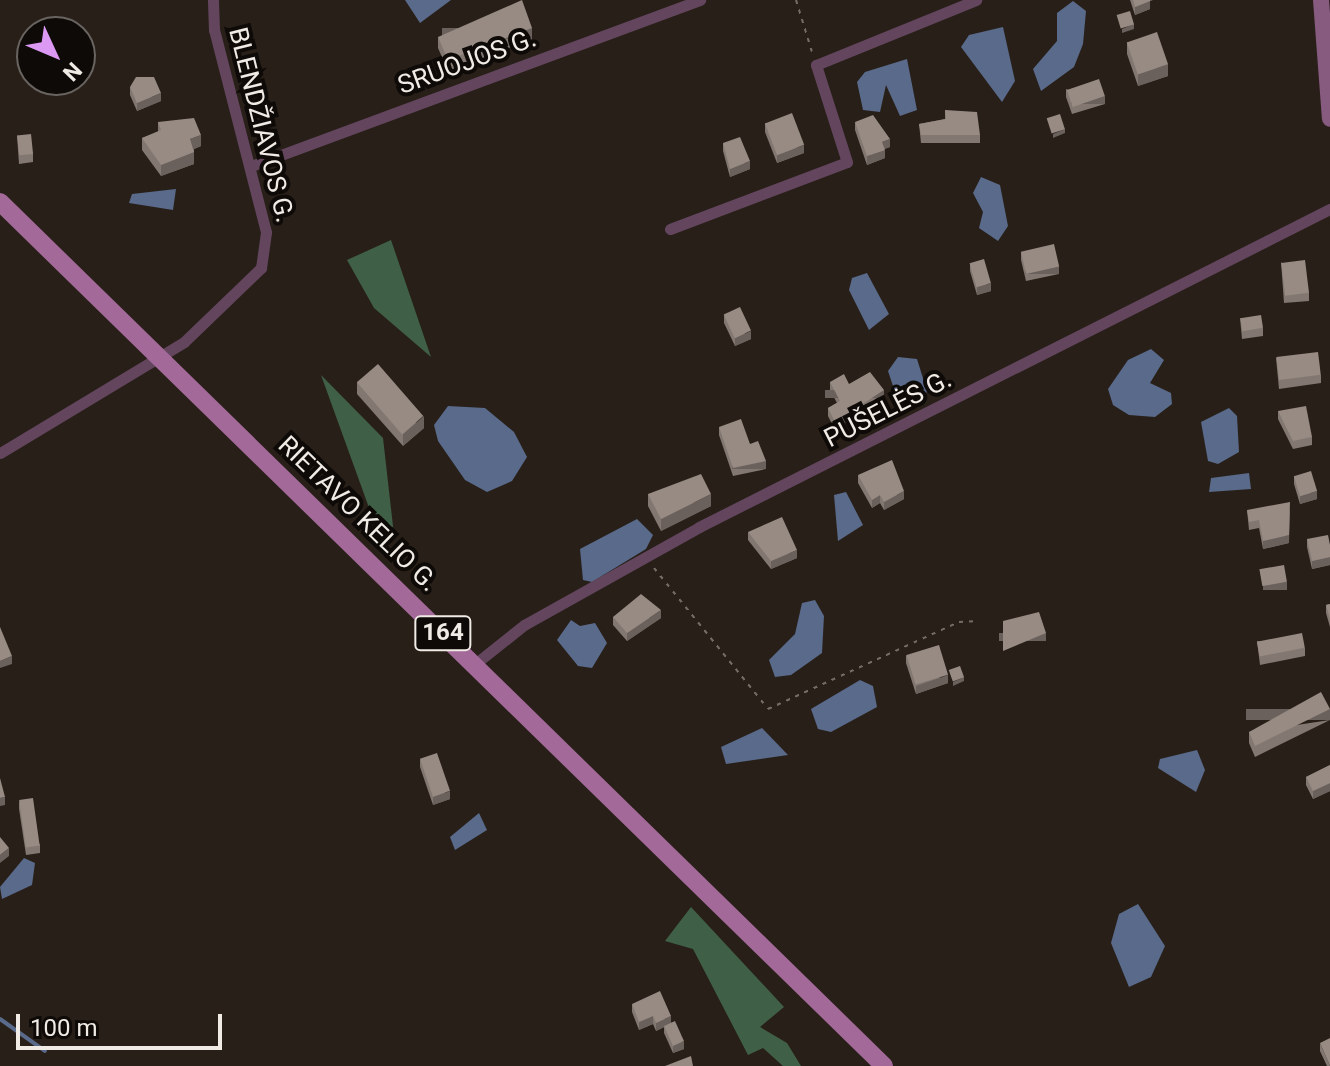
<!DOCTYPE html>
<html>
<head>
<meta charset="utf-8">
<style>
	body { margin:0 }
	#map { position:relative; width:1330px; height:1066px; overflow:hidden; background:#281f19; font-family:Roboto,sans-serif }
	div>[style] { position:absolute }
	[style*='--x'] { left:calc(var(--x)*1px); top:calc(var(--y)*1px); width:calc(var(--w)*1px); rotate:calc(var(--a)*1deg) }
	.forest>* { inset:0; background:#3f6047 }
	.water>* { inset:0; background:#596a8a }
	.stream>* { height:4px; margin:-2px; padding:0 2px; transform-origin:2px; border-radius:2px; background:#596a8a }
	.path>* { height:2px; margin-top:-1px; transform-origin:0; background:repeating-linear-gradient(90deg,#746d67 0 4px,transparent 0 10px) }
	.street>* { height:11px; margin:-5.5px; padding:0 5.5px; transform-origin:5.5px; border-radius:5.5px; background:#63465d }
	.secondary>* { height:16px; margin:-8px; padding:0 8px; transform-origin:8px; border-radius:8px; background:#875a7f }
	.primary>* { height:18px; margin:-9px; padding:0 9px; transform-origin:9px; border-radius:9px; background:#a36999 }
	.wall>* { inset:0; background:#827871 }
	.shaded-wall>* { inset:0; background:#6a615c; transform-origin:0 0 }
	.building>* { inset:0; background:#978b83; transform-origin:0 0 }
	span { translate:-50% -50%; white-space:nowrap; text-align:center; line-height:1.15; -webkit-text-stroke:8px #0e0a07; paint-order:stroke }
	.shield-label span { padding:2px 6px; background:#0e0a07; border:2px solid; border-radius:6px; -webkit-text-stroke-width:0 }
	.shield-label { font-size:24px; color:#f1ebe6; font-weight:700 }
	.street-label { font-size:26px; color:#f1ebe6 }
	.north { position:absolute; left:16px; top:16px; width:80px; height:80px; box-sizing:border-box; background:#0e0a07; border:2px solid #696460; border-radius:50%; rotate:134deg; font-size:22px; font-weight:700; line-height:32px; text-align:center; color:#f1ebe6 }
	.north::after { content:''; display:block; margin:auto; width:28px; height:36px; background:#dc99f4; clip-path:polygon(50% 0,100% 100%,50% 72%,0 100%) }
	.scale { position:absolute; left:16px; top:1014px; width:206px; height:36px; box-sizing:border-box; border:4px solid #f1ebe6; border-top:0; padding-left:10px; font-size:24px; line-height:28px; white-space:nowrap; color:#f1ebe6; -webkit-text-stroke:6px #0e0a07; paint-order:stroke }
</style>
</head>
<body>
<div id="map">
	<div class="forest">
		<div style="clip-path:polygon(391px 240px,431px 357px,374px 308px,347px 260px)"></div>
		<div style="clip-path:polygon(321px 375px,383px 438px,394px 535px,372px 516px)"></div>
		<div style="clip-path:polygon(691px 907px,784px 1007px,760px 1027px,787px 1043px,801px 1066px,783px 1066px,763px 1048px,748px 1055px,693px 949px,665px 941px)"></div>
	</div>
	<div class="water">
		<div style="clip-path:polygon(405px 0,451px 0,420px 23px)"></div>
		<div style="clip-path:polygon(1073px 1px,1086px 11px,1083px 44px,1074px 67px,1041px 91px,1033px 69px,1057px 41px,1057px 13px)"></div>
		<div style="clip-path:polygon(1003px 27px,1015px 81px,1002px 102px,961px 47px,969px 35px)"></div>
		<div style="clip-path:polygon(907px 59px,917px 110px,900px 116px,886px 85px,880px 112px,863px 110px,857px 82px,865px 72px)"></div>
		<div style="clip-path:polygon(981px 177px,1000px 185px,1008px 226px,998px 241px,979px 228px,983px 212px,973px 193px)"></div>
		<div style="clip-path:polygon(176px 189px,173px 210px,129px 203px,132px 194px)"></div>
		<div style="clip-path:polygon(867px 273px,889px 314px,869px 330px,849px 290px,852px 278px)"></div>
		<div style="clip-path:polygon(1151px 349px,1164px 360px,1150px 383px,1171px 393px,1172px 404px,1155px 417px,1129px 415px,1113px 405px,1108px 389px,1128px 360px)"></div>
		<div style="clip-path:polygon(898px 357px,917px 359px,927px 391px,922px 404px,902px 401px,894px 389px,888px 371px)"></div>
		<div style="clip-path:polygon(448px 406px,485px 408px,514px 432px,527px 457px,512px 481px,487px 492px,465px 480px,438px 441px,434px 425px)"></div>
		<div style="clip-path:polygon(1229px 408px,1237px 416px,1239px 452px,1218px 464px,1208px 461px,1201px 422px)"></div>
		<div style="clip-path:polygon(1249px 473px,1251px 489px,1209px 492px,1211px 478px)"></div>
		<div style="clip-path:polygon(846px 492px,863px 525px,838px 541px,834px 495px)"></div>
		<div style="clip-path:polygon(637px 519px,653px 535px,646px 549px,592px 582px,583px 580px,580px 549px)"></div>
		<div style="clip-path:polygon(815px 600px,824px 616px,822px 653px,791px 675px,775px 677px,769px 660px,795px 634px,802px 603px)"></div>
		<div style="clip-path:polygon(571px 620px,580px 626px,595px 623px,607px 643px,592px 668px,578px 666px,557px 640px)"></div>
		<div style="clip-path:polygon(860px 680px,873px 686px,877px 707px,831px 732px,818px 729px,811px 709px)"></div>
		<div style="clip-path:polygon(762px 728px,788px 755px,726px 764px,721px 747px)"></div>
		<div style="clip-path:polygon(1197px 750px,1205px 770px,1196px 792px,1158px 768px,1160px 759px)"></div>
		<div style="clip-path:polygon(479px 813px,487px 830px,455px 850px,450px 837px)"></div>
		<div style="clip-path:polygon(24px 858px,35px 863px,32px 885px,2px 899px,0 887px)"></div>
		<div style="clip-path:polygon(1138px 904px,1165px 946px,1151px 977px,1129px 987px,1111px 943px,1119px 914px)"></div>
	</div>
	<div class="stream">
		<div style="--x:0;--y:1019;--w:55;--a:35.4"></div>
	</div>
	<div class="path">
		<div style="--x:796;--y:0;--w:54;--a:72.9"></div>
		<div style="--x:654;--y:568;--w:181;--a:51"></div>
		<div style="--x:768;--y:709;--w:210;--a:-24.5"></div>
		<div style="--x:959;--y:622;--w:20;--a:-3"></div>
	</div>
	<div class="street">
		<div style="--x:251;--y:166;--w:479;--a:-20.3"></div>
		<div style="--x:670;--y:229;--w:189;--a:-20.7"></div>
		<div style="--x:847;--y:162;--w:102;--a:-107.7"></div>
		<div style="--x:816;--y:65;--w:173;--a:-22.1"></div>
		<div style="--x:0;--y:453;--w:215;--a:-31.1"></div>
		<div style="--x:184;--y:342;--w:107;--a:-43.9"></div>
		<div style="--x:261;--y:268;--w:36;--a:-82"></div>
		<div style="--x:266;--y:232;--w:209;--a:-104.4"></div>
		<div style="--x:214;--y:30;--w:30;--a:-92"></div>
		<div style="--x:475;--y:664;--w:63;--a:-38.5"></div>
		<div style="--x:524;--y:625;--w:201;--a:-29.2"></div>
		<div style="--x:699;--y:527;--w:707;--a:-26.75"></div>
	</div>
	<div class="secondary">
		<div style="--x:1321;--y:0;--w:119;--a:85.7"></div>
	</div>
	<div class="primary">
		<div style="--x:0;--y:202;--w:1236;--a:44.34"></div>
	</div>
	<div class="wall">
		<div style="clip-path:polygon(1130px 0,1153px 0,1150px 1px,1150px 9px,1135px 15px)"></div>
		<div style="clip-path:polygon(438px 37px,532px 39px,448px 71px,438px 48px)"></div>
		<div style="clip-path:polygon(1127px 42px,1168px 76px,1138px 86px,1127px 54px)"></div>
		<div style="clip-path:polygon(130px 87px,161px 101px,137px 111px,130px 95px)"></div>
		<div style="clip-path:polygon(1066px 89px,1105px 104px,1072px 114px,1066px 97px)"></div>
		<div style="clip-path:polygon(945px 110px,980px 135px,980px 143px,921px 143px,919px 124px,945px 119px)"></div>
		<div style="clip-path:polygon(158px 122px,201px 146px,194px 149px,194px 164px,161px 176px,142px 150px,142px 138px,158px 132px)"></div>
		<div style="clip-path:polygon(855px 122px,890px 147px,884px 149px,885px 158px,867px 165px,855px 130px)"></div>
		<div style="clip-path:polygon(765px 123px,804px 153px,777px 163px,765px 132px)"></div>
		<div style="clip-path:polygon(17px 135px,33px 154px,33px 162px,19px 164px)"></div>
		<div style="clip-path:polygon(723px 143px,750px 169px,730px 177px,723px 151px)"></div>
		<div style="clip-path:polygon(1021px 252px,1059px 274px,1026px 281px,1021px 260px)"></div>
		<div style="clip-path:polygon(1281px 262px,1309px 293px,1309px 301px,1284px 303px)"></div>
		<div style="clip-path:polygon(970px 263px,991px 291px,977px 295px,970px 271px)"></div>
		<div style="clip-path:polygon(724px 315px,751px 339px,735px 346px,724px 323px)"></div>
		<div style="clip-path:polygon(1240px 318px,1263px 328px,1263px 336px,1242px 339px)"></div>
		<div style="clip-path:polygon(1276px 358px,1321px 375px,1321px 383px,1279px 389px)"></div>
		<div style="clip-path:polygon(357px 382px,424px 428px,403px 446px,357px 394px)"></div>
		<div style="clip-path:polygon(830px 382px,849px 384px,884px 398px,835px 430px,828px 416px,828px 408px,837px 403px,830px 390px)"></div>
		<div style="clip-path:polygon(1278px 411px,1312px 437px,1312px 445px,1293px 449px,1278px 419px)"></div>
		<div style="clip-path:polygon(719px 427px,750px 444px,766px 469px,733px 476px,719px 435px)"></div>
		<div style="clip-path:polygon(858px 475px,904px 499px,884px 510px,880px 503px,872px 508px,858px 483px)"></div>
		<div style="clip-path:polygon(1294px 476px,1317px 499px,1300px 504px,1294px 484px)"></div>
		<div style="clip-path:polygon(648px 494px,711px 506px,661px 531px,648px 506px)"></div>
		<div style="clip-path:polygon(1247px 510px,1289px 543px,1263px 549px,1259px 528px,1249px 530px)"></div>
		<div style="clip-path:polygon(748px 532px,797px 558px,771px 569px,748px 540px)"></div>
		<div style="clip-path:polygon(1307px 539px,1330px 545px,1330px 565px,1312px 569px,1307px 547px)"></div>
		<div style="clip-path:polygon(1330px 604px,1330px 627px,1326px 613px,1326px 605px)"></div>
		<div style="clip-path:polygon(613px 617px,661px 618px,627px 641px,613px 625px)"></div>
		<div style="clip-path:polygon(1257px 641px,1305px 648px,1305px 656px,1260px 665px)"></div>
		<div style="clip-path:polygon(906px 655px,948px 683px,916px 694px,906px 663px)"></div>
		<div style="clip-path:polygon(1330px 720px,1255px 757px,1249px 743px,1249px 732px)"></div>
		<div style="clip-path:polygon(420px 759px,450px 799px,433px 805px,420px 767px)"></div>
		<div style="clip-path:polygon(1330px 765px,1330px 791px,1313px 799px,1306px 785px,1306px 777px)"></div>
		<div style="clip-path:polygon(19px 801px,40px 845px,40px 853px,26px 855px,19px 809px)"></div>
		<div style="clip-path:polygon(632px 1004px,671px 1022px,684px 1049px,673px 1053px,664px 1033px,664px 1027px,656px 1031px,653px 1024px,639px 1030px,632px 1012px)"></div>
		<div style="clip-path:polygon(1320px 1043px,1330px 1066px,1327px 1066px,1320px 1051px)"></div>
	</div>
	<div class="shaded-wall">
		<div style="clip-path:polygon(1150px 1px,1150px 9px,1135px 15px,1135px 7px)"></div>
		<div style="clip-path:polygon(1134px 24px,1134px 29px,1122px 33px,1122px 29px)"></div>
		<div style="left:532px;top:28px;width:11px;height:90px;rotate:90deg"></div>
		<div style="clip-path:polygon(1168px 64px,1168px 76px,1138px 86px,1138px 74px)"></div>
		<div style="clip-path:polygon(161px 93px,161px 101px,137px 111px,137px 103px)"></div>
		<div style="left:1105px;top:96px;width:8px;height:34px;rotate:90deg"></div>
		<div style="clip-path:polygon(1065px 129px,1065px 133px,1053px 138px,1053px 134px)"></div>
		<div style="clip-path:polygon(201px 135px,201px 146px,190px 151px,190px 139px)"></div>
		<div style="clip-path:polygon(890px 139px,890px 147px,882px 150px,882px 142px)"></div>
		<div style="clip-path:polygon(804px 145px,804px 153px,777px 163px,777px 155px)"></div>
		<div style="clip-path:polygon(885px 150px,885px 158px,867px 165px,867px 156px)"></div>
		<div style="clip-path:polygon(194px 152px,194px 164px,161px 176px,161px 165px)"></div>
		<div style="clip-path:polygon(750px 161px,750px 169px,730px 177px,730px 169px)"></div>
		<div style="left:1059px;top:266px;width:8px;height:34px;rotate:90deg"></div>
		<div style="clip-path:polygon(991px 283px,991px 291px,977px 295px,977px 287px)"></div>
		<div style="clip-path:polygon(751px 331px,751px 339px,735px 346px,735px 338px)"></div>
		<div style="left:884px;top:390px;width:8px;height:59px;rotate:90deg"></div>
		<div style="clip-path:polygon(424px 416px,424px 428px,403px 446px,403px 434px)"></div>
		<div style="left:766px;top:461px;width:8px;height:34px;rotate:90deg"></div>
		<div style="clip-path:polygon(904px 491px,904px 499px,884px 510px,884px 502px)"></div>
		<div style="clip-path:polygon(1317px 491px,1317px 499px,1300px 504px,1300px 496px)"></div>
		<div style="clip-path:polygon(711px 494px,711px 506px,661px 531px,661px 519px)"></div>
		<div style="clip-path:polygon(880px 495px,880px 503px,872px 508px,872px 500px)"></div>
		<div style="clip-path:polygon(1290px 510px,1289px 543px,1263px 549px,1263px 541px)"></div>
		<div style="clip-path:polygon(797px 550px,797px 558px,771px 569px,771px 561px)"></div>
		<div style="clip-path:polygon(1330px 557px,1330px 565px,1312px 569px,1312px 561px)"></div>
		<div style="left:1287px;top:582px;width:8px;height:24px;rotate:90deg"></div>
		<div style="clip-path:polygon(661px 610px,661px 618px,627px 641px,627px 633px)"></div>
		<div style="left:1046px;top:633px;width:8px;height:47px;rotate:90deg"></div>
		<div style="clip-path:polygon(12px 656px,12px 664px,0 668px,0 661px)"></div>
		<div style="clip-path:polygon(948px 675px,948px 683px,916px 694px,916px 686px)"></div>
		<div style="clip-path:polygon(964px 677px,964px 681px,953px 686px,953px 682px)"></div>
		<div style="left:1330px;top:709px;width:11px;height:84px;rotate:90deg"></div>
		<div style="clip-path:polygon(1330px 783px,1330px 791px,1313px 799px,1313px 791px)"></div>
		<div style="clip-path:polygon(450px 791px,450px 799px,433px 805px,433px 797px)"></div>
		<div style="clip-path:polygon(5px 797px,5px 805px,0 806px,0 798px)"></div>
		<div style="clip-path:polygon(9px 848px,9px 856px,0 863px,0 855px)"></div>
		<div style="clip-path:polygon(653px 1016px,653px 1024px,639px 1030px,639px 1022px)"></div>
		<div style="clip-path:polygon(671px 1016px,671px 1024px,656px 1031px,656px 1023px)"></div>
		<div style="clip-path:polygon(684px 1041px,684px 1049px,673px 1053px,673px 1045px)"></div>
	</div>
	<div class="building">
		<div style="clip-path:polygon(522px 0,532px 28px,448px 60px,438px 37px)"></div>
		<div style="clip-path:polygon(1133px 0,1150px 0,1150px 1px,1135px 7px)"></div>
		<div style="left:1130px;top:11px;width:14px;height:14px;rotate:73deg"></div>
		<div style="left:1157px;top:32px;width:34px;height:32px;rotate:71deg"></div>
		<div style="clip-path:polygon(136px 77px,154px 77px,161px 93px,137px 103px,130px 87px)"></div>
		<div style="left:1099px;top:79px;width:18px;height:34px;rotate:71deg"></div>
		<div style="clip-path:polygon(945px 110px,977px 112px,980px 135px,921px 135px,919px 124px,946px 119px)"></div>
		<div style="left:792px;top:113px;width:34px;height:29px;rotate:69deg"></div>
		<div style="left:1060px;top:114px;width:16px;height:14px;rotate:72deg"></div>
		<div style="clip-path:polygon(873px 115px,890px 139px,882px 142px,885px 150px,867px 156px,855px 122px)"></div>
		<div style="clip-path:polygon(194px 118px,201px 135px,190px 139px,194px 152px,161px 165px,142px 138px,161px 130px,158px 122px)"></div>
		<div style="left:31px;top:134px;width:20px;height:14px;rotate:84deg"></div>
		<div style="clip-path:polygon(740px 137px,750px 161px,730px 169px,723px 143px)"></div>
		<div style="left:1054px;top:244px;width:23px;height:34px;rotate:77deg"></div>
		<div style="left:984px;top:259px;width:25px;height:15px;rotate:74deg"></div>
		<div style="left:1305px;top:260px;width:33px;height:24px;rotate:83deg"></div>
		<div style="left:740px;top:307px;width:26px;height:18px;rotate:65deg"></div>
		<div style="left:1261px;top:315px;width:13px;height:21px;rotate:81deg"></div>
		<div style="left:1318px;top:352px;width:23px;height:42px;rotate:83deg"></div>
		<div style="left:378px;top:364px;width:69px;height:28px;rotate:49deg"></div>
		<div style="clip-path:polygon(870px 372px,884px 390px,835px 422px,828px 408px,840px 401px,830px 382px,844px 374px,849px 384px)"></div>
		<div style="clip-path:polygon(1306px 406px,1312px 437px,1293px 441px,1278px 411px)"></div>
		<div style="clip-path:polygon(741px 419px,750px 444px,758px 441px,766px 461px,733px 468px,719px 427px)"></div>
		<div style="clip-path:polygon(892px 460px,904px 491px,884px 502px,880px 495px,872px 500px,858px 475px)"></div>
		<div style="left:1311px;top:471px;width:21px;height:18px;rotate:73deg"></div>
		<div style="clip-path:polygon(701px 474px,711px 494px,661px 519px,648px 494px)"></div>
		<div style="clip-path:polygon(1290px 502px,1289px 535px,1263px 541px,1259px 520px,1249px 522px,1247px 510px)"></div>
		<div style="clip-path:polygon(782px 517px,797px 550px,771px 561px,748px 532px)"></div>
		<div style="clip-path:polygon(1328px 535px,1330px 545px,1330px 557px,1312px 561px,1307px 539px)"></div>
		<div style="left:1284px;top:565px;width:17px;height:25px;rotate:80deg"></div>
		<div style="clip-path:polygon(641px 594px,661px 610px,627px 633px,613px 617px)"></div>
		<div style="clip-path:polygon(1330px 604px,1330px 619px,1326px 605px)"></div>
		<div style="clip-path:polygon(1039px 612px,1046px 633px,1003px 651px,1003px 621px)"></div>
		<div style="clip-path:polygon(0 627px,12px 656px,0 661px)"></div>
		<div style="left:1302px;top:633px;width:15px;height:46px;rotate:79deg"></div>
		<div style="left:939px;top:645px;width:31px;height:34px;rotate:73deg"></div>
		<div style="left:960px;top:666px;width:12px;height:12px;rotate:70deg"></div>
		<div style="clip-path:polygon(1321px 692px,1330px 709px,1255px 746px,1249px 732px)"></div>
		<div style="left:437px;top:753px;width:40px;height:18px;rotate:71deg"></div>
		<div style="clip-path:polygon(1330px 765px,1330px 783px,1313px 791px,1306px 777px)"></div>
		<div style="clip-path:polygon(0 778px,5px 797px,0 798px)"></div>
		<div style="left:33px;top:798px;width:48px;height:14px;rotate:82deg"></div>
		<div style="clip-path:polygon(0 837px,9px 848px,0 855px)"></div>
		<div style="clip-path:polygon(660px 991px,671px 1016px,656px 1023px,653px 1016px,639px 1022px,632px 1004px)"></div>
		<div style="left:675px;top:1021px;width:22px;height:12px;rotate:66deg"></div>
		<div style="clip-path:polygon(1330px 1038px,1330px 1066px,1320px 1043px)"></div>
		<div style="clip-path:polygon(691px 1056px,693px 1066px,665px 1066px)"></div>
	</div>
	<div class="shield-label">
		<span style="left:443px;top:633px">164</span>
	</div>
	<div class="street-label">
		<span style="left:467px;top:62px;rotate:-20deg">SRUOJOS G.</span>
		<span style="left:261px;top:125px;rotate:76deg">BLENDŽIAVOS G.</span>
		<span style="left:888px;top:409px;rotate:-27deg">PUŠELĖS G.</span>
		<span style="left:358px;top:514px;rotate:44deg">RIETAVO KELIO G.</span>
	</div>
	<div class="north">N</div>
	<div class="scale">100 m</div>
</div>
</body>
</html>
